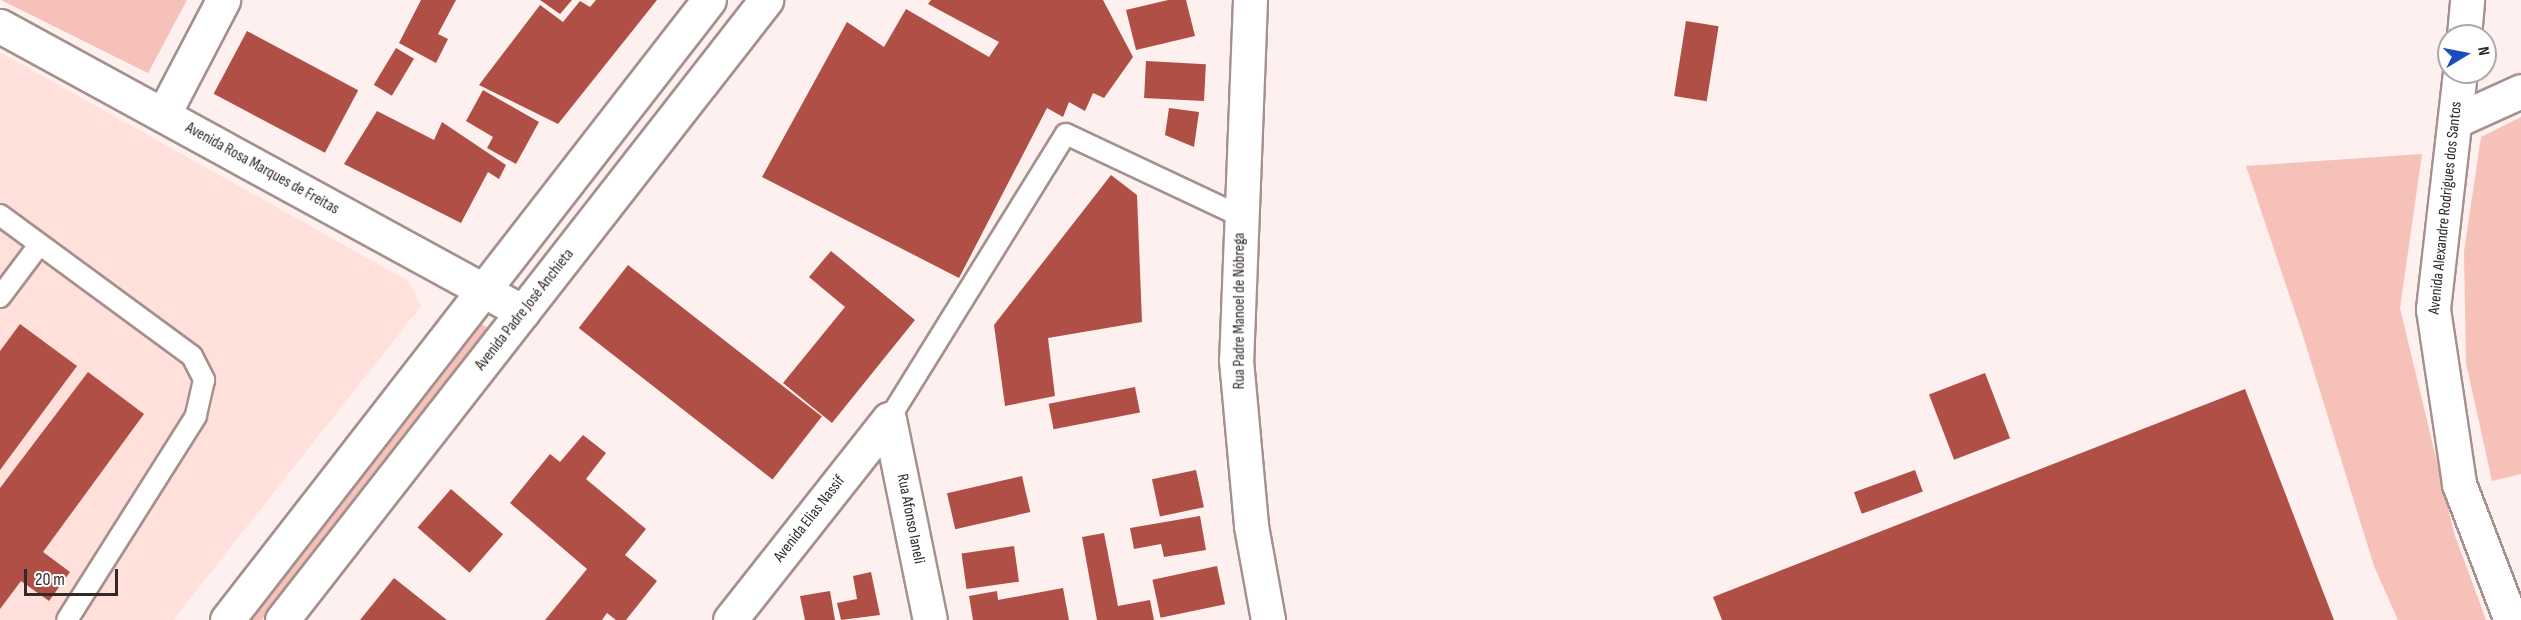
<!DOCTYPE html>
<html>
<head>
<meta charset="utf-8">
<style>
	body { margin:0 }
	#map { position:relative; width:2521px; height:620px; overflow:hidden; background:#fdf0ee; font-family:"Sofia Sans Condensed",sans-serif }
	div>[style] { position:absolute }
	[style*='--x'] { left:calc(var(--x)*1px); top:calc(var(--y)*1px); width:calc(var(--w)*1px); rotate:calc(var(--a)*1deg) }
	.built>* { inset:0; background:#ffe0db }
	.green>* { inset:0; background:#f5c1b9 }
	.building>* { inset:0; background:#b04f45; transform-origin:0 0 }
	.roads { filter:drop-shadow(2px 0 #a5908d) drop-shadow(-2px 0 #a5908d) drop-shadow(0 2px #a5908d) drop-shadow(0 -2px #a5908d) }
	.service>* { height:20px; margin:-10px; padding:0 10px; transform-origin:10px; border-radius:10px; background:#fff }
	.minor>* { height:33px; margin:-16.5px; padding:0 16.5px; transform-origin:16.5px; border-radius:16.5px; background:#fff }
	.secondary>* { height:33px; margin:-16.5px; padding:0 16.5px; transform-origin:16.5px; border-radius:16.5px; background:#fff }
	span { translate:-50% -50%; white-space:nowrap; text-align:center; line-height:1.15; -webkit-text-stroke:6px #fff; paint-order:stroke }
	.street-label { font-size:16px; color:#322928 }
	.north { position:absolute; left:2437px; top:24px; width:60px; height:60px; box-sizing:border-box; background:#fff; border:2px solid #ada9a9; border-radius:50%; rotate:80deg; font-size:16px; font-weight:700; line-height:24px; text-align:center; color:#322928 }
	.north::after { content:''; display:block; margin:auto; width:21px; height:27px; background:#194dba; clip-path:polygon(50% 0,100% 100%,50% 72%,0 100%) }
	.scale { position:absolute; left:24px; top:569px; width:94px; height:27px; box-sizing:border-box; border:3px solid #322928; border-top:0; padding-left:8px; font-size:18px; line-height:21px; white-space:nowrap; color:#322928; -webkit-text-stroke:4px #fff; paint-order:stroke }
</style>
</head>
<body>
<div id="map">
	<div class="built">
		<div style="clip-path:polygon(0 52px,408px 281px,421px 306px,173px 620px,0 620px)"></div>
	</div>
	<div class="green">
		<div style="clip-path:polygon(1px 0,187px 0,148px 73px)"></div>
		<div style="clip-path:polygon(2521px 117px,2521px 474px,2492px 481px,2466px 363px,2464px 252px,2481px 137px)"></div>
		<div style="clip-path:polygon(2422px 154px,2400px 308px,2454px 533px,2486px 620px,2398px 620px,2374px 566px,2303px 336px,2246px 166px)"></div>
		<div style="clip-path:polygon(478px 323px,487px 327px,483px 338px,262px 620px,243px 620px)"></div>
	</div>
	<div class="building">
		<div style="clip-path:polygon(421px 0,456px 0,438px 34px,448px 39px,436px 63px,399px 43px)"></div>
		<div style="clip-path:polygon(540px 0,572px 0,560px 14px)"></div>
		<div style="clip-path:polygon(596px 0,657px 0,558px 124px,479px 85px,540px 5px,563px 22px,580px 1px,590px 7px)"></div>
		<div style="clip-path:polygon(931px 0,1103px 0,1133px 57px,1104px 98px,1093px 93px,1085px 111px,1069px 102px,1063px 117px,1047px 108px,959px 278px,762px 177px,847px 22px,884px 47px,906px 9px,989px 57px,999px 42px,928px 4px)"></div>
		<div style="clip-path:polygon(1168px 0,1186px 0,1195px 36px,1136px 50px,1126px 10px)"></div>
		<div style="left:1686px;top:21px;width:33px;height:76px;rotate:9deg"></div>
		<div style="left:247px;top:31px;width:126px;height:71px;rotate:28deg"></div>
		<div style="left:396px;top:48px;width:21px;height:43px;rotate:31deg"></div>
		<div style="left:1146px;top:61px;width:60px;height:37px;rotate:3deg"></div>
		<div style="clip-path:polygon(483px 90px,539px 122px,516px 164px,487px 148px,493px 137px,466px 121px)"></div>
		<div style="clip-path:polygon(1169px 108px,1199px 112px,1194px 147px,1165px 135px)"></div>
		<div style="clip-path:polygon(377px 111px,434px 140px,442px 122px,506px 165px,499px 179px,488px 172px,461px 223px,344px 164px)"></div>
		<div style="clip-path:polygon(1111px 175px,1137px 195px,1142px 322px,1048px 338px,1055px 396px,1005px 406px,994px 325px)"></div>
		<div style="clip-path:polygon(831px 251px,915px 320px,832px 423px,783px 383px,845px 307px,809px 277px)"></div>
		<div style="left:628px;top:265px;width:246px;height:80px;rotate:38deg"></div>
		<div style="clip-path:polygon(20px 324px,77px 366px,0 470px,0 351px)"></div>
		<div style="clip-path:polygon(88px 372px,144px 414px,43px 552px,70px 572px,49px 601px,21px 581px,0 609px,0 488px)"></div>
		<div style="left:1985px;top:373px;width:70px;height:60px;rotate:69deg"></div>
		<div style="left:1135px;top:387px;width:26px;height:88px;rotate:79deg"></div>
		<div style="clip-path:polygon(2245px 389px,2334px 620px,1722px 620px,1713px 597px)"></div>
		<div style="clip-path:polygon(583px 435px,606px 453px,586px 479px,646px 529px,625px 555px,657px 581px,626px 620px,616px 620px,607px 613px,602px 620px,545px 620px,587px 569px,510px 503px,550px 454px,560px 462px)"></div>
		<div style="left:1196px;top:470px;width:38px;height:45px;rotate:78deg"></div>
		<div style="left:1915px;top:470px;width:23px;height:65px;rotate:70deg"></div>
		<div style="left:1022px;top:476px;width:37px;height:77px;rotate:77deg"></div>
		<div style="left:451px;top:489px;width:69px;height:51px;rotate:41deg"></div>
		<div style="clip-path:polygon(1200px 516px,1206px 550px,1164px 557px,1161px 544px,1134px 549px,1130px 528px)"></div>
		<div style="clip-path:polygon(1104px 533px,1118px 606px,1150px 600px,1154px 620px,1097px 620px,1082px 537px)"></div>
		<div style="left:1014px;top:546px;width:36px;height:53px;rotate:82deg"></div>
		<div style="left:1217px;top:566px;width:39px;height:66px;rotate:78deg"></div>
		<div style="clip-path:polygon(871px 572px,880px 615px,841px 620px,837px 603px,857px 599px,853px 576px)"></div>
		<div style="clip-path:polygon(394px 578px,447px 620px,360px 620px)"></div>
		<div style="clip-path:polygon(1063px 588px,1069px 620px,973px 620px,969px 596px,997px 591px,998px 600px)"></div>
		<div style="clip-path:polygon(830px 591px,835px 620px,805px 620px,800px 596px)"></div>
	</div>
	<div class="roads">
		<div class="service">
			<div style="--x:0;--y:215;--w:238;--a:36.3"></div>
			<div style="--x:192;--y:356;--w:27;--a:63"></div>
			<div style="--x:204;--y:380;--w:37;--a:103"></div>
			<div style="--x:196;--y:416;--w:241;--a:122.3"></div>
			<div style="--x:0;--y:297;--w:65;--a:-53.1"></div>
			<div style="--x:889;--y:419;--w:335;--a:-58.2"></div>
			<div style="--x:1066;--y:134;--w:192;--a:25.2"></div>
		</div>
		<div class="minor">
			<div style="--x:1250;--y:0;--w:360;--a:92.2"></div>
			<div style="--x:1236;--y:360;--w:167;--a:84.8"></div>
			<div style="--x:1251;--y:526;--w:96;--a:79.7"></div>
			<div style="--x:0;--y:26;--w:596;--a:28.67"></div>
			<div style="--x:2464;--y:36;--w:36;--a:-85"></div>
			<div style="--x:2460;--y:72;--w:239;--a:96.5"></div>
			<div style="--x:2433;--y:309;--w:177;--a:81.5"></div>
			<div style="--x:2459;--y:484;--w:146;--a:69.1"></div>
			<div style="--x:163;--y:115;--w:130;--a:-62.4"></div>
			<div style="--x:2455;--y:121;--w:72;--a:-24.4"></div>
			<div style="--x:889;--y:419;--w:205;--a:78.5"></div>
			<div style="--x:730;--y:620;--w:256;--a:-51.7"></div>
		</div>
		<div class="secondary">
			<div style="--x:227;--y:620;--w:785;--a:-52.14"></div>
			<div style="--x:282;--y:620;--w:787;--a:-52.02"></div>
		</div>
	</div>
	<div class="street-label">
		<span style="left:262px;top:169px;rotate:29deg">Avenida Rosa Marques de Freitas</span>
		<span style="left:2446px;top:208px;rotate:-84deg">Avenida Alexandre Rodrigues dos Santos</span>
		<span style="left:525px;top:310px;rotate:-52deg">Avenida Padre José Anchieta</span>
		<span style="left:1240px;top:311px;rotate:-90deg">Rua Padre Manoel de Nóbrega</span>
		<span style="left:810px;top:519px;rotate:-52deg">Avenida Elias Nassif</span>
		<span style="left:910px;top:519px;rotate:79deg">Rua Afonso Ianeli</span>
	</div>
	<div class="north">N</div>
	<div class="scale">20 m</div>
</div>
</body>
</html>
